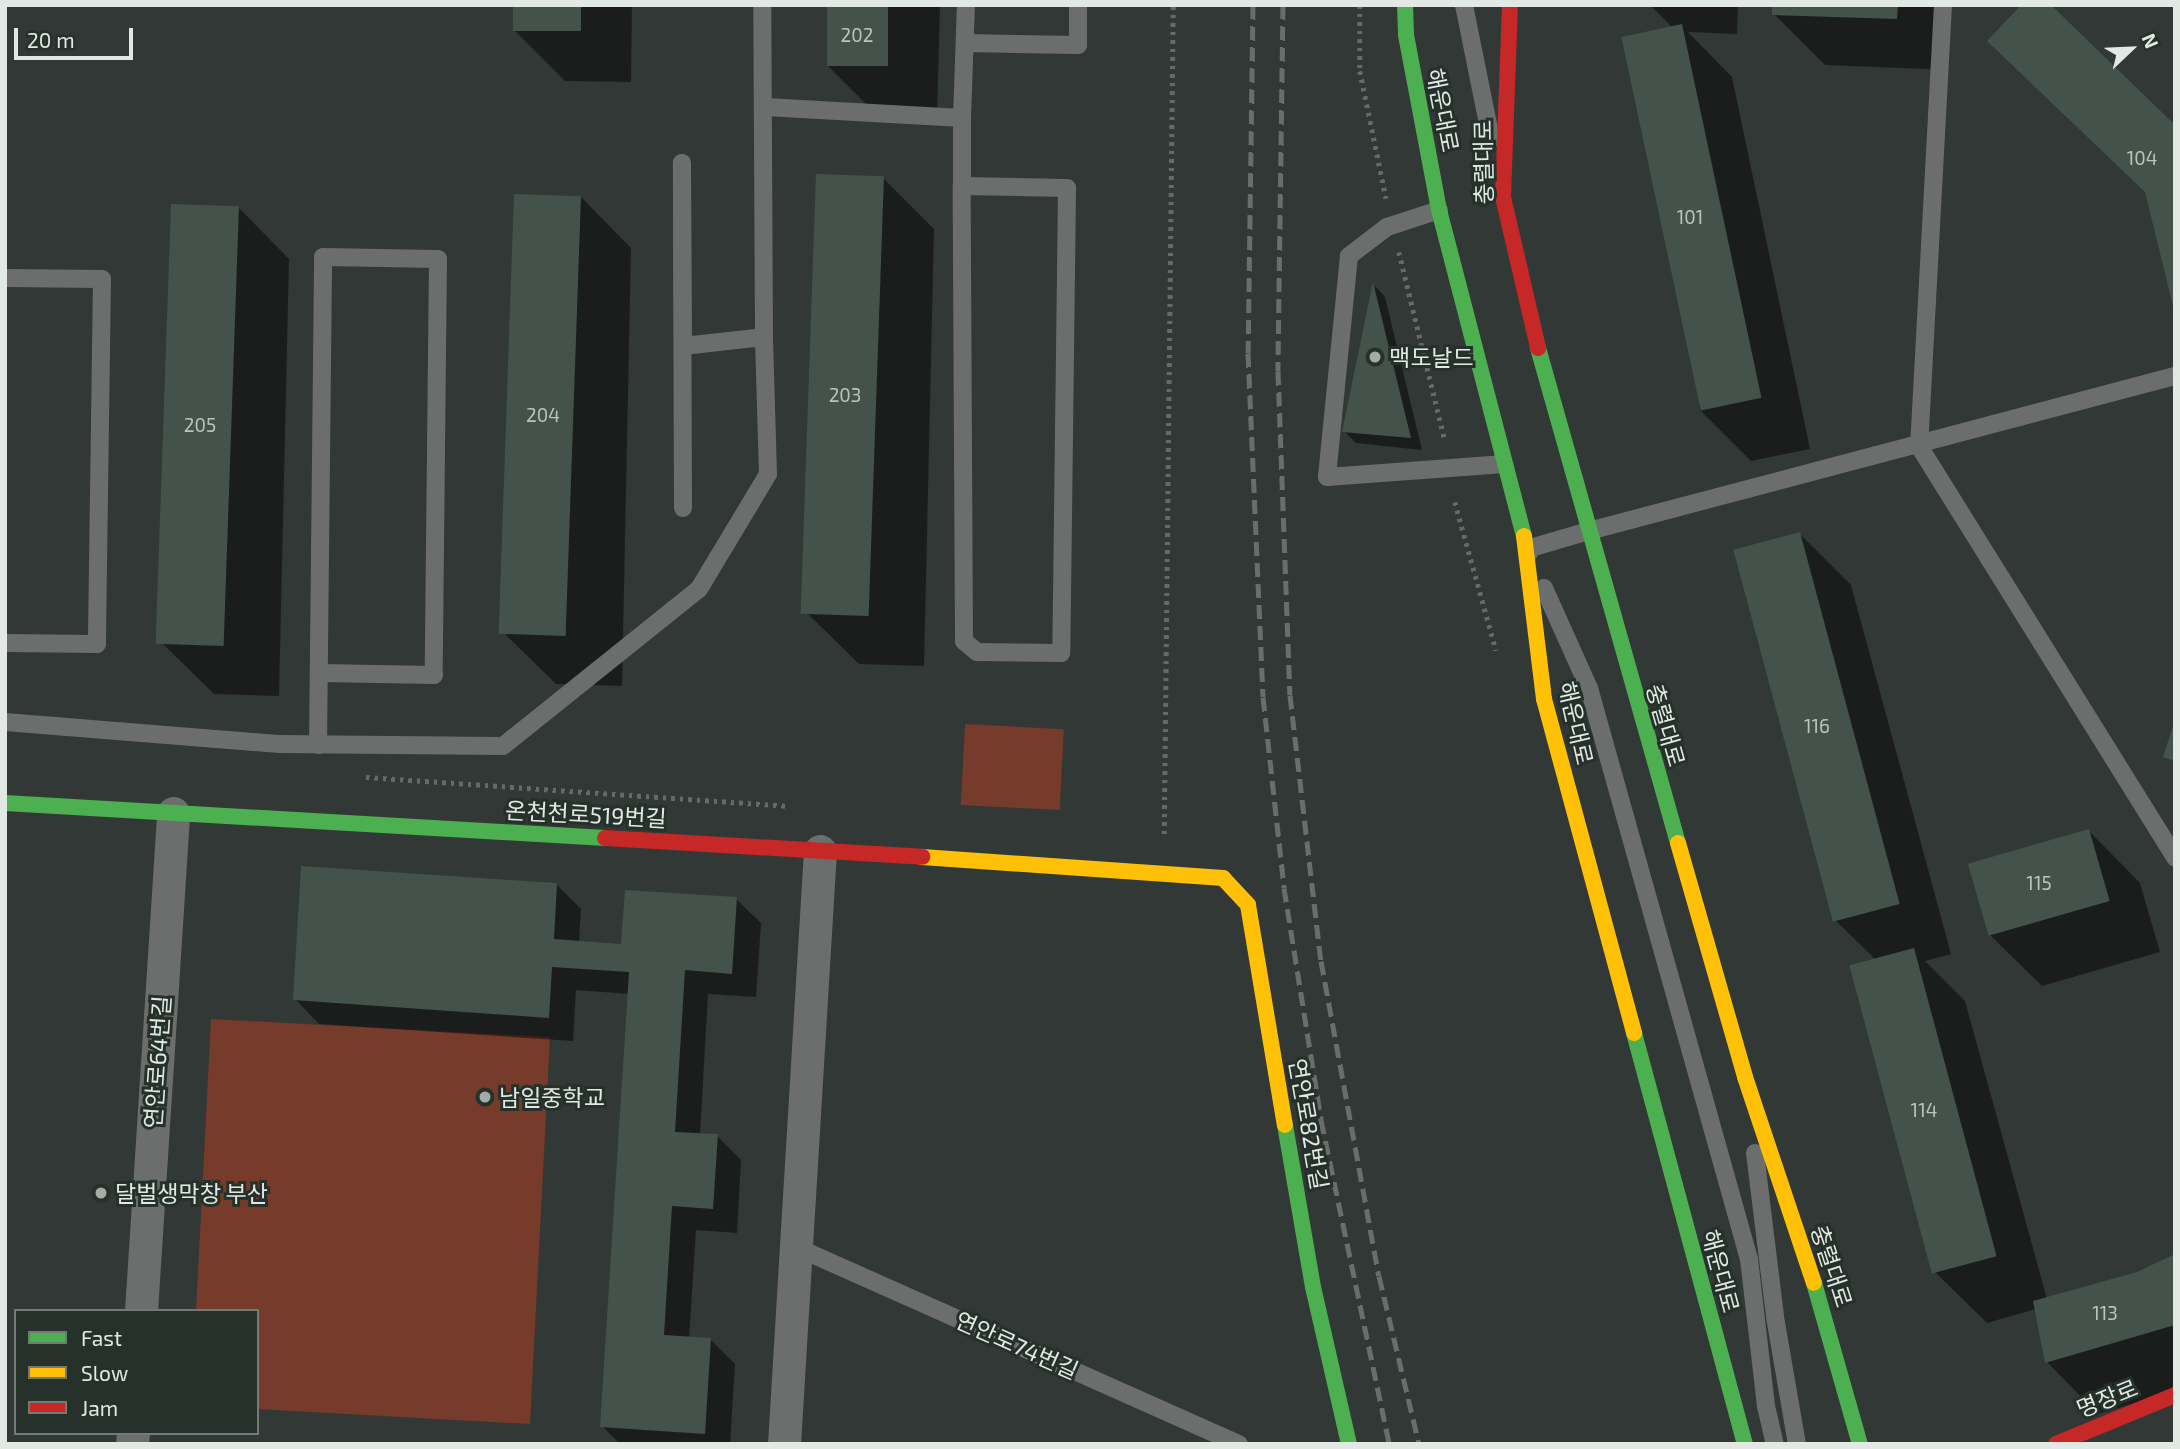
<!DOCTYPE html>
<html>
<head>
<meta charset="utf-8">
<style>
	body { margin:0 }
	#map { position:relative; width:2180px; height:1449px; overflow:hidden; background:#323835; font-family:"Exo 2","Noto Sans KR",sans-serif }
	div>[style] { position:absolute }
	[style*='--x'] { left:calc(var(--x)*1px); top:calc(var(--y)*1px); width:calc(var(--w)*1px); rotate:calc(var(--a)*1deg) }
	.green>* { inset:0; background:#763b2a; transform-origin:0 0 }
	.shadow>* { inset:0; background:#0007 }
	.building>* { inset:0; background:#43534b; transform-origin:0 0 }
	.path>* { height:4.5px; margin-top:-2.25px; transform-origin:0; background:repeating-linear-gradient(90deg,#676968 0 3.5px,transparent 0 8.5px) }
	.lane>* { height:18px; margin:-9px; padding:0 9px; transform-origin:9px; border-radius:9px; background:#6b6e6c }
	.street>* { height:33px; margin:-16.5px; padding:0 16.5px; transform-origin:16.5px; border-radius:16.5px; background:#6b6e6c }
	.fast>* { height:16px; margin:-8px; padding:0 8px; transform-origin:8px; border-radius:8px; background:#4caf50 }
	.slow>* { height:16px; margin:-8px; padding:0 8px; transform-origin:8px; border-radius:8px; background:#ffc107 }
	.jam>* { height:16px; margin:-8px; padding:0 8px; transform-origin:8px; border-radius:8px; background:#c62828 }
	.rail>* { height:5px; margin-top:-2.5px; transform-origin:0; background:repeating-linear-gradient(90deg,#696e6b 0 14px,transparent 0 21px) }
	.dots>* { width:19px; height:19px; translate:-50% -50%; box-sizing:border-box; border:4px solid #25312a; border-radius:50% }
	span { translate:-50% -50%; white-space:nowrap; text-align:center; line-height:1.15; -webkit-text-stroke:6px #25312a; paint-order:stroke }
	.number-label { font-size:19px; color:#bac4be }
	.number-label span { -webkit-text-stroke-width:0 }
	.street-label { font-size:23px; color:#e2e9e5 }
	.poi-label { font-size:23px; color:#e2e9e5 }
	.left { translate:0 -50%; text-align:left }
	.frame { position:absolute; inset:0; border:7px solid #e2e9e5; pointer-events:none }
	.legend { position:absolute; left:14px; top:1309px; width:245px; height:126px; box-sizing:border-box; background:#25312a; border:2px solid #717b75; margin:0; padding:9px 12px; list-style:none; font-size:21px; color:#e2e9e5 }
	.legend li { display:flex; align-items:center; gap:14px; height:35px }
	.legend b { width:35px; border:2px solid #717b75 }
	.north { position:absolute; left:2096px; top:14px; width:70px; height:70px; -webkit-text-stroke:5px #25312a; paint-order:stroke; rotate:67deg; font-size:19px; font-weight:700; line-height:28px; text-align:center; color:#e2e9e5 }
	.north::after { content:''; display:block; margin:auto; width:24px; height:32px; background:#e2e9e5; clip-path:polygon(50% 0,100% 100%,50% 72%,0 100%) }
	.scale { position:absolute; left:14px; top:28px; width:119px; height:32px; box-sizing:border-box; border:4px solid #e2e9e5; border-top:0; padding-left:9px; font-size:21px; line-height:24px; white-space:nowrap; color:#e2e9e5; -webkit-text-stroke:5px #25312a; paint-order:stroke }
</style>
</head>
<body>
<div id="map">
	<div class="green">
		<div style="left:965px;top:724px;width:99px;height:81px;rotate:3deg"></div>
		<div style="clip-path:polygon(211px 1019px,550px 1037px,530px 1424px,257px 1409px,257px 1311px,196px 1311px)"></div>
	</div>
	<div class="shadow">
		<div style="clip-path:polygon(515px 5px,632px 5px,631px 82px,565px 81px,514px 30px)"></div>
		<div style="clip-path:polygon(829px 5px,940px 5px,937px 118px,878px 116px,827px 65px)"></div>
		<div style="clip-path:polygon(1650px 5px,1738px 5px,1737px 34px,1688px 32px,1732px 77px,1810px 449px,1751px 461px,1700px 410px,1672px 27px)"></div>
		<div style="clip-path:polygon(1774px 5px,1950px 5px,1948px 70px,1825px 65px,1774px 14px)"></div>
		<div style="clip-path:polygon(883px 178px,934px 229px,924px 666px,859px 664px,808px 614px)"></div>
		<div style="clip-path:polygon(581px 197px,631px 248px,622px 686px,556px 684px,505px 634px)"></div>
		<div style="clip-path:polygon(239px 208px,289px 259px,279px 696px,214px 694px,163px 644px)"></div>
		<div style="clip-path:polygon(1375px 286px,1385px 297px,1422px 450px,1356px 443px,1344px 431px)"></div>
		<div style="clip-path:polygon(1800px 534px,1851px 585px,1951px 954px,1925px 961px,1965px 1001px,2047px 1299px,2138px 1274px,2175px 1256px,2175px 1391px,2098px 1414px,2047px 1362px,2036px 1309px,1987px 1323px,1935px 1272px,1876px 960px,1835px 920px)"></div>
		<div style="clip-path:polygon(2089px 831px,2140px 883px,2160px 952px,2042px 986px,1990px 935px)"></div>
		<div style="clip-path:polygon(557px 885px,581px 909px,579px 942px,623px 946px,736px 899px,761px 923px,756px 997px,708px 994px,700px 1135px,717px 1136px,741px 1160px,737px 1233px,696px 1230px,689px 1339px,711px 1340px,735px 1364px,730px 1444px,620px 1444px,602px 1426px,629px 994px,576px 990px,573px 1041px,319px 1024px,295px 999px)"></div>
	</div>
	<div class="building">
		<div style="left:513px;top:5px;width:68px;height:26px"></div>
		<div style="left:827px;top:5px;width:61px;height:61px"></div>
		<div style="clip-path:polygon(1772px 5px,1898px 5px,1897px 19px,1772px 15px)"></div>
		<div style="clip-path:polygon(2021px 5px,2051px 5px,2175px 125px,2175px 314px,2145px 192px,1987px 41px)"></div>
		<div style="left:1682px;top:24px;width:382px;height:62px;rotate:78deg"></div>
		<div style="left:816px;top:174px;width:68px;height:440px;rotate:2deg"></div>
		<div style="left:514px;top:194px;width:67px;height:440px;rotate:2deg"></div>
		<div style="left:171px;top:204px;width:68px;height:440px;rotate:2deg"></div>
		<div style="clip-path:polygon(1373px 282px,1411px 438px,1342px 432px)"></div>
		<div style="left:1800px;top:532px;width:385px;height:69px;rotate:75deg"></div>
		<div style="clip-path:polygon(2174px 723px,2175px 723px,2175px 761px,2163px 757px)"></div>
		<div style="left:2089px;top:829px;width:75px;height:126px;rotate:74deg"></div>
		<div style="clip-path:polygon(301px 866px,557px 883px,554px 939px,621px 944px,625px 890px,737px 897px,732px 974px,685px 970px,675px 1132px,718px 1134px,713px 1209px,672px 1206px,664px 1335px,711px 1338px,705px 1434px,600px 1427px,629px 972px,552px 967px,549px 1018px,293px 1000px)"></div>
		<div style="left:1914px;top:948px;width:319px;height:67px;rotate:75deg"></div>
		<div style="clip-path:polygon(2175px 1254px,2175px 1325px,2045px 1363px,2033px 1301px,2137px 1272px)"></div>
	</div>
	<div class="path">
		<div style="--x:1360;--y:5;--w:66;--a:90"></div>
		<div style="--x:1360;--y:71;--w:130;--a:78.4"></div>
		<div style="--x:1399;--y:252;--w:195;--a:76.3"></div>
		<div style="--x:1455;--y:502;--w:154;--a:74.5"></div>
		<div style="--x:366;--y:777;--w:425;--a:3.9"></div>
		<div style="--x:1164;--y:834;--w:829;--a:-89.38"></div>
	</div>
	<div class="lane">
		<div style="--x:1464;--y:5;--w:137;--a:78.6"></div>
		<div style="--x:1943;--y:5;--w:442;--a:93.1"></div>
		<div style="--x:1919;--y:446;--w:485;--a:58.1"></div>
		<div style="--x:965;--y:43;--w:113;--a:1"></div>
		<div style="--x:1078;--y:45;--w:40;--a:-90"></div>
		<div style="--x:766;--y:107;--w:196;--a:3.2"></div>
		<div style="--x:962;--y:186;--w:105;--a:1.1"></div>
		<div style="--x:1067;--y:188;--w:465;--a:90.7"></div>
		<div style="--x:1061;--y:653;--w:84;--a:-179.3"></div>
		<div style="--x:977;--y:652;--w:17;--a:-140"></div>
		<div style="--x:964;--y:641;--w:455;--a:-90.3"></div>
		<div style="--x:962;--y:186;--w:68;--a:-90"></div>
		<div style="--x:962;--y:118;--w:113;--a:-88"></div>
		<div style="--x:1439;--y:210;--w:55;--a:161.9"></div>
		<div style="--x:1387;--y:227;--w:48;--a:142.7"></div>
		<div style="--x:1349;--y:256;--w:222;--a:95.7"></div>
		<div style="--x:1327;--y:477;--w:175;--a:-4.2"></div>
		<div style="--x:5;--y:278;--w:97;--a:0.6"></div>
		<div style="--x:102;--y:279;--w:365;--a:90.8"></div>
		<div style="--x:97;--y:644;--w:92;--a:-179.4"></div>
		<div style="--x:683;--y:508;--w:345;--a:-90.2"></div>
		<div style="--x:682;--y:163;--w:183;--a:89.7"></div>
		<div style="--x:683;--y:346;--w:81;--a:-6.3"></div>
		<div style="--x:764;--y:337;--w:332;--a:-90.3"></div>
		<div style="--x:1529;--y:553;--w:4;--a:-117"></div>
		<div style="--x:1527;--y:549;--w:60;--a:-16.3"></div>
		<div style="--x:1585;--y:532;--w:610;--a:-14.81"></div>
		<div style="--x:1544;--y:588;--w:110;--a:65.8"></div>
		<div style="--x:1589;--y:688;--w:593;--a:74.35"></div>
		<div style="--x:1749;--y:1259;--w:148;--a:83.4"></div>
		<div style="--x:1766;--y:1406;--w:39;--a:77"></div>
		<div style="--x:5;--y:722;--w:276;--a:4.6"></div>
		<div style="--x:280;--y:744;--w:223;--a:0.5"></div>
		<div style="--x:503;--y:746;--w:251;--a:-38.7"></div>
		<div style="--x:699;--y:589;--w:134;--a:-59"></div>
		<div style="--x:768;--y:474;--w:137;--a:-91.7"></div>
		<div style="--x:318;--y:745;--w:488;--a:-89.4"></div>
		<div style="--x:323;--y:257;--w:115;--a:1"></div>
		<div style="--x:438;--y:259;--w:416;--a:90.6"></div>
		<div style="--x:434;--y:675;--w:114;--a:-179"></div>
		<div style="--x:1755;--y:1153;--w:165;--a:83"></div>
		<div style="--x:1775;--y:1317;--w:129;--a:80.2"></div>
		<div style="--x:796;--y:1247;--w:485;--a:24"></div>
	</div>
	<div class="street">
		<div style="--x:141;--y:1311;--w:499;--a:-86.3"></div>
		<div style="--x:132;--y:1444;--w:11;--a:-85"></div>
		<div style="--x:784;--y:1444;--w:594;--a:-86.53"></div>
	</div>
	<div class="fast">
		<div style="--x:1405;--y:5;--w:30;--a:88"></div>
		<div style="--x:1406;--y:35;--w:178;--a:79.3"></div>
		<div style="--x:1439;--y:210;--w:337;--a:75.4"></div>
		<div style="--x:1538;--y:348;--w:514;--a:74.21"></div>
		<div style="--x:5;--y:803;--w:601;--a:3.34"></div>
		<div style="--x:1634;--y:1033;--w:426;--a:74.9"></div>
		<div style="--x:1285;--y:1125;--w:164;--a:80.2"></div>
		<div style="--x:1313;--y:1287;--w:161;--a:77.1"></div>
		<div style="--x:1814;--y:1283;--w:167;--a:74.1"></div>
	</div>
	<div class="slow">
		<div style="--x:1524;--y:536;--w:164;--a:83"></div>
		<div style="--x:1544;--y:699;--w:346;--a:74.9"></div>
		<div style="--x:1678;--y:843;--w:243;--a:74"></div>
		<div style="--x:1745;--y:1077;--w:217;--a:71.5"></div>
		<div style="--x:922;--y:857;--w:302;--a:4"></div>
		<div style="--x:1223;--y:878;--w:37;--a:47"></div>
		<div style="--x:1248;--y:905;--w:223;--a:80.5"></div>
	</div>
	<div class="jam">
		<div style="--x:1510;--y:5;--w:192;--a:92.1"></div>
		<div style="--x:1503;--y:197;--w:155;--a:76.9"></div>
		<div style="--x:605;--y:838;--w:318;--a:3.4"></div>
		<div style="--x:2056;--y:1444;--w:129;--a:-22.4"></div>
	</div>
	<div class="rail">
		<div style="--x:1253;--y:5;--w:348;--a:90.8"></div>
		<div style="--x:1248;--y:353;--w:344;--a:87.5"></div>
		<div style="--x:1263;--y:697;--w:192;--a:83.7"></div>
		<div style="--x:1284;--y:888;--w:235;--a:80.9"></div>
		<div style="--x:1321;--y:1120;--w:331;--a:78.1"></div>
		<div style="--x:1283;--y:5;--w:366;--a:90.8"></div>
		<div style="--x:1278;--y:371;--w:324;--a:87.9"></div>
		<div style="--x:1290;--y:695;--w:268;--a:83.4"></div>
		<div style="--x:1321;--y:961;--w:320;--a:79.6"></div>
		<div style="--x:1379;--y:1276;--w:173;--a:76.6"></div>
	</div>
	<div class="dots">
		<div style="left:1375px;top:357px;background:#a4aba7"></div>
		<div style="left:485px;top:1097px;background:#a4aba7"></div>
		<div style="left:101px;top:1193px;background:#a4aba7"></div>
	</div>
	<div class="number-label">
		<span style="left:857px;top:35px">202</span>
		<span style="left:2142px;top:158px">104</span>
		<span style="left:1690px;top:217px">101</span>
		<span style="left:845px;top:395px">203</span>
		<span style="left:543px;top:415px">204</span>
		<span style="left:200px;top:425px">205</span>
		<span style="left:1817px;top:726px">116</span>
		<span style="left:2039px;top:883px">115</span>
		<span style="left:1924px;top:1110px">114</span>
		<span style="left:2105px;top:1313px">113</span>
	</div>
	<div class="street-label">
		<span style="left:1443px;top:110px;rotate:79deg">해운대로</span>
		<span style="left:1483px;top:162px;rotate:-91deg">충렬대로</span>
		<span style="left:1576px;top:723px;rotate:77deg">해운대로</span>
		<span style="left:1666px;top:725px;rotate:74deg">충렬대로</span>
		<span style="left:586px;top:814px;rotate:3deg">온천천로519번길</span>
		<span style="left:157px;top:1062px;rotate:-86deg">연안로64번길</span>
		<span style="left:1309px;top:1124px;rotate:80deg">연안로82번길</span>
		<span style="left:1832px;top:1266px;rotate:72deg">충렬대로</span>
		<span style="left:1721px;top:1271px;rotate:75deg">해운대로</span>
		<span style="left:1017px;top:1345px;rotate:24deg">연안로74번길</span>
		<span style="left:2107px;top:1398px;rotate:-22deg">명장로</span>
	</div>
	<div class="poi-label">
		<span class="left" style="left:1389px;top:357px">맥도날드</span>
		<span class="left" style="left:499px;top:1097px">남일중학교</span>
		<span class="left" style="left:115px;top:1193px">달벌생막창 부산</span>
	</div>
	<div class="frame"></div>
	<ul class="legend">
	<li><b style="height:9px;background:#4caf50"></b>Fast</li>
	<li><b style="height:9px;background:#ffc107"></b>Slow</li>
	<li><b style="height:9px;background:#c62828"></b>Jam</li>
	</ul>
	<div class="north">N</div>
	<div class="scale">20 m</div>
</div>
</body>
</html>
